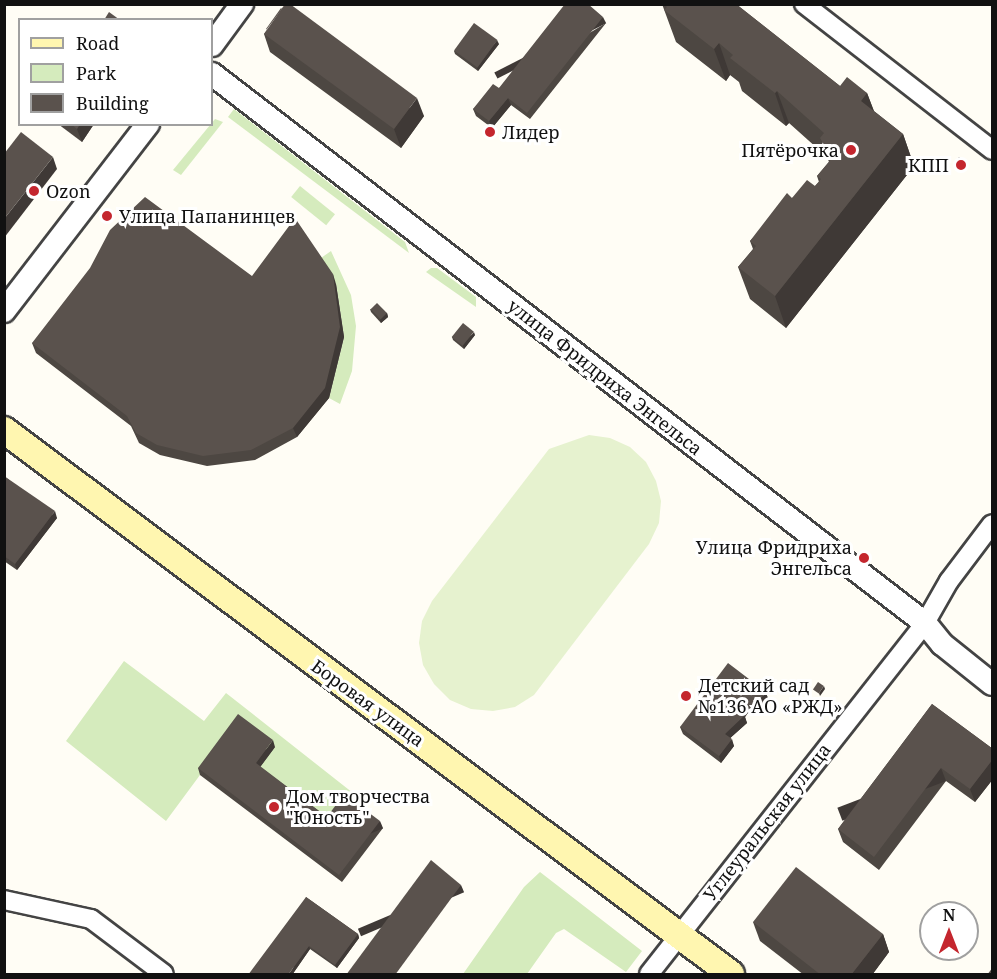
<!DOCTYPE html>
<html>
<head>
<meta charset="utf-8">
<style>
	body { margin:0 }
	#map { position:relative; width:997px; height:979px; overflow:hidden; background:#fffdf5; font-family:"Noto Serif",serif }
	div>[style] { position:absolute }
	[style*='--x'] { left:calc(var(--x)*1px); top:calc(var(--y)*1px); width:calc(var(--w)*1px); rotate:calc(var(--a)*1deg) }
	.green>* { inset:0; background:#d5ebbd; transform-origin:0 0 }
	.pitch>* { inset:0; background:#e6f2cf }
	.roads { filter:drop-shadow(2px 0 #444) drop-shadow(-2px 0 #444) drop-shadow(0 2px #444) drop-shadow(0 -2px #444) }
	.minor>* { height:18px; margin:-9px; padding:0 9px; transform-origin:9px; border-radius:9px; background:#fff }
	.tertiary>* { height:22px; margin:-11px; padding:0 11px; transform-origin:11px; border-radius:11px; background:#fff }
	.secondary>* { height:26px; margin:-13px; padding:0 13px; transform-origin:13px; border-radius:13px; background:#fff6b0 }
	.wall>* { inset:0; background:#4d4742 }
	.shaded-wall>* { inset:0; background:#3f3936; transform-origin:0 0 }
	.building>* { inset:0; background:#5a524d; transform-origin:0 0 }
	.dots>* { width:16px; height:16px; translate:-50% -50%; box-sizing:border-box; border:3px solid #fff; border-radius:50% }
	span { translate:-50% -50%; white-space:nowrap; text-align:center; line-height:1.15; -webkit-text-stroke:6px #fff; paint-order:stroke }
	.poi-label { font-size:18px; color:#111 }
	.left { translate:0 -50%; text-align:left }
	.right { translate:-100% -50%; text-align:right }
	.street-label { font-size:18px; color:#111 }
	.frame { position:absolute; inset:0; border:6px solid #111; pointer-events:none }
	.legend { position:absolute; left:18px; top:18px; width:195px; height:108px; box-sizing:border-box; background:#fff; border:2px solid #a0a0a0; margin:0; padding:8px 10px; list-style:none; font-size:18px; color:#111 }
	.legend li { display:flex; align-items:center; gap:12px; height:30px }
	.legend b { width:30px; border:2px solid #a0a0a0 }
	.north { position:absolute; left:919px; top:901px; width:60px; height:60px; box-sizing:border-box; background:#fff; border:2px solid #a0a0a0; border-radius:50%; rotate:0deg; font-size:16px; font-weight:700; line-height:24px; text-align:center; color:#111 }
	.north::after { content:''; display:block; margin:auto; width:21px; height:27px; background:#c4262e; clip-path:polygon(50% 0,100% 100%,50% 72%,0 100%) }
</style>
</head>
<body>
<div id="map">
	<div class="green">
		<div style="clip-path:polygon(234px 109px,405px 242px,409px 253px,228px 117px)"></div>
		<div style="clip-path:polygon(215px 119px,223px 122px,181px 175px,173px 170px)"></div>
		<div style="left:300px;top:186px;width:45px;height:14px;rotate:39deg"></div>
		<div style="clip-path:polygon(331px 251px,351px 295px,356px 326px,352px 371px,340px 404px,329px 398px,344px 337px,336px 284px,321px 258px)"></div>
		<div style="clip-path:polygon(431px 268px,437px 268px,476px 297px,476px 307px,426px 272px)"></div>
		<div style="clip-path:polygon(124px 661px,204px 721px,226px 693px,353px 793px,329px 824px,200px 775px,166px 821px,66px 741px)"></div>
		<div style="clip-path:polygon(540px 872px,642px 951px,626px 972px,564px 929px,556px 933px,527px 974px,463px 974px,524px 887px)"></div>
	</div>
	<div class="pitch">
		<div style="clip-path:polygon(589px 435px,610px 438px,630px 447px,646px 462px,656px 481px,661px 501px,659px 523px,649px 544px,534px 695px,515px 707px,493px 711px,471px 709px,450px 700px,434px 684px,423px 665px,419px 643px,422px 621px,432px 601px,549px 449px)"></div>
	</div>
	<div class="roads">
		<div class="minor">
			<div style="--x:804;--y:4;--w:238;--a:37.8"></div>
			<div style="--x:4;--y:900;--w:89;--a:12.3"></div>
			<div style="--x:91;--y:919;--w:91;--a:37"></div>
			<div style="--x:649;--y:974;--w:447;--a:-51.8"></div>
			<div style="--x:925;--y:623;--w:48;--a:-60.3"></div>
			<div style="--x:949;--y:581;--w:71;--a:-53"></div>
		</div>
		<div class="tertiary">
			<div style="--x:212;--y:45;--w:51;--a:-53.8"></div>
			<div style="--x:212;--y:74;--w:900;--a:37.6"></div>
			<div style="--x:925;--y:623;--w:27;--a:51"></div>
			<div style="--x:942;--y:644;--w:64;--a:38.7"></div>
			<div style="--x:4;--y:311;--w:236;--a:-52.4"></div>
		</div>
		<div class="secondary">
			<div style="--x:4;--y:430;--w:908;--a:36.81"></div>
		</div>
	</div>
	<div class="wall">
		<div style="clip-path:polygon(662px 4px,736px 4px,840px 86px,867px 93px,874px 111px,903px 134px,914px 166px,786px 328px,750px 299px,738px 267px,753px 249px,750px 241px,792px 198px,815px 186px,819px 182px,817px 176px,829px 162px,827px 157px,789px 123px,786px 126px,742px 91px,739px 82px,730px 75px,726px 81px,676px 42px)"></div>
		<div style="clip-path:polygon(606px 23px,530px 119px,511px 105px,492px 128px,476px 116px,473px 109px,499px 88px)"></div>
		<div style="clip-path:polygon(266px 29px,424px 116px,401px 148px,270px 52px,264px 34px,267px 30px)"></div>
		<div style="clip-path:polygon(499px 44px,478px 71px,455px 54px,454px 51px)"></div>
		<div style="clip-path:polygon(58px 124px,94px 124px,82px 142px)"></div>
		<div style="clip-path:polygon(252px 276px,336px 284px,344px 337px,329px 398px,297px 437px,255px 460px,207px 466px,160px 455px,139px 443px,131px 426px,36px 353px,32px 343px)"></div>
		<div style="clip-path:polygon(370px 309px,387px 313px,388px 317px,381px 323px,371px 312px)"></div>
		<div style="clip-path:polygon(475px 335px,464px 349px,453px 340px,452px 337px)"></div>
		<div style="clip-path:polygon(4px 476px,57px 518px,17px 570px,4px 561px)"></div>
		<div style="clip-path:polygon(766px 692px,768px 699px,756px 715px,750px 710px,745px 717px,747px 723px,730px 738px,734px 746px,721px 763px,683px 734px,680px 727px)"></div>
		<div style="clip-path:polygon(932px 704px,993px 749px,993px 779px,975px 802px,946px 781px,879px 870px,843px 842px,838px 829px)"></div>
		<div style="clip-path:polygon(275px 747px,260px 767px,327px 817px,383px 828px,342px 882px,200px 775px,198px 768px)"></div>
		<div style="clip-path:polygon(306px 897px,358px 934px,359px 938px,337px 968px,310px 949px,292px 975px)"></div>
		<div style="clip-path:polygon(753px 922px,883px 934px,889px 952px,872px 975px,804px 975px,760px 941px)"></div>
	</div>
	<div class="shaded-wall">
		<div style="left:603px;top:17px;width:7px;height:122px;rotate:63deg"></div>
		<div style="clip-path:polygon(497px 40px,499px 44px,478px 71px,477px 68px)"></div>
		<div style="clip-path:polygon(719px 43px,730px 75px,726px 81px,714px 49px)"></div>
		<div style="clip-path:polygon(777px 91px,789px 123px,786px 126px,775px 93px)"></div>
		<div style="clip-path:polygon(867px 93px,879px 125px,861px 101px)"></div>
		<div style="clip-path:polygon(417px 98px,424px 116px,401px 148px,394px 129px)"></div>
		<div style="clip-path:polygon(508px 98px,511px 105px,492px 128px,489px 121px)"></div>
		<div style="clip-path:polygon(80px 124px,94px 124px,82px 142px,77px 129px)"></div>
		<div style="clip-path:polygon(903px 134px,914px 166px,786px 328px,775px 296px)"></div>
		<div style="clip-path:polygon(53px 157px,57px 169px,4px 238px,4px 219px)"></div>
		<div style="clip-path:polygon(964px 161px,965px 165px,961px 170px,959px 166px)"></div>
		<div style="clip-path:polygon(333px 274px,336px 284px,344px 337px,329px 398px,297px 437px,293px 428px)"></div>
		<div style="clip-path:polygon(387px 313px,388px 317px,381px 323px,380px 320px)"></div>
		<div style="clip-path:polygon(474px 332px,475px 335px,464px 349px,463px 345px)"></div>
		<div style="clip-path:polygon(55px 511px,57px 518px,17px 570px,15px 564px)"></div>
		<div style="clip-path:polygon(824px 686px,825px 689px,820px 696px,819px 693px)"></div>
		<div style="clip-path:polygon(766px 692px,768px 699px,756px 715px,753px 708px)"></div>
		<div style="clip-path:polygon(747px 704px,750px 710px,745px 717px,747px 723px,727px 741px,725px 734px)"></div>
		<div style="clip-path:polygon(732px 739px,734px 746px,721px 763px,719px 756px)"></div>
		<div style="clip-path:polygon(273px 740px,275px 747px,258px 770px,256px 763px)"></div>
		<div style="clip-path:polygon(993px 759px,993px 779px,975px 802px,970px 789px)"></div>
		<div style="left:941px;top:768px;width:14px;height:111px;rotate:69deg"></div>
		<div style="left:380px;top:821px;width:8px;height:68px;rotate:67deg"></div>
		<div style="left:461px;top:885px;width:8px;height:112px;rotate:67deg"></div>
		<div style="clip-path:polygon(358px 934px,359px 938px,337px 968px,335px 965px)"></div>
		<div style="clip-path:polygon(883px 934px,889px 952px,872px 975px,851px 975px)"></div>
		<div style="clip-path:polygon(309px 946px,310px 949px,292px 975px,288px 975px)"></div>
	</div>
	<div class="building">
		<div style="clip-path:polygon(285px 4px,290px 4px,417px 98px,394px 129px,264px 34px)"></div>
		<div style="clip-path:polygon(565px 4px,588px 4px,603px 17px,527px 113px,508px 98px,489px 121px,473px 109px,493px 84px,499px 88px)"></div>
		<div style="clip-path:polygon(664px 4px,736px 4px,840px 86px,847px 77px,867px 93px,861px 101px,903px 134px,775px 296px,738px 267px,756px 246px,750px 241px,787px 193px,792px 198px,807px 180px,815px 186px,821px 179px,817px 176px,832px 158px,820px 138px,824px 133px,777px 91px,775px 93px,730px 58px,733px 55px,719px 43px,714px 49px,664px 10px,667px 7px)"></div>
		<div style="clip-path:polygon(281px 8px,282px 9px,267px 29px,266px 29px)"></div>
		<div style="clip-path:polygon(109px 12px,120px 20px,104px 20px)"></div>
		<div style="left:474px;top:23px;width:29px;height:34px;rotate:36deg"></div>
		<div style="clip-path:polygon(71px 124px,80px 124px,77px 129px)"></div>
		<div style="clip-path:polygon(21px 132px,53px 157px,4px 219px,4px 154px)"></div>
		<div style="clip-path:polygon(959px 157px,964px 161px,959px 166px,955px 162px)"></div>
		<div style="clip-path:polygon(145px 197px,252px 276px,295px 218px,333px 274px,340px 327px,325px 388px,293px 428px,251px 450px,203px 456px,157px 445px,136px 433px,127px 416px,32px 343px,90px 268px,110px 230px)"></div>
		<div style="left:377px;top:303px;width:14px;height:9px;rotate:45deg"></div>
		<div style="left:463px;top:323px;width:14px;height:18px;rotate:39deg"></div>
		<div style="clip-path:polygon(4px 476px,55px 511px,15px 564px,4px 556px)"></div>
		<div style="clip-path:polygon(728px 663px,766px 692px,753px 708px,747px 704px,740px 713px,744px 716px,725px 734px,732px 739px,719px 756px,680px 727px)"></div>
		<div style="left:818px;top:682px;width:7px;height:9px;rotate:34deg"></div>
		<div style="clip-path:polygon(932px 704px,993px 749px,993px 759px,970px 789px,941px 768px,874px 857px,838px 829px)"></div>
		<div style="clip-path:polygon(238px 714px,273px 740px,256px 763px,327px 817px,344px 794px,380px 821px,339px 875px,198px 768px)"></div>
		<div style="clip-path:polygon(431px 860px,461px 885px,395px 975px,346px 975px)"></div>
		<div style="clip-path:polygon(796px 867px,883px 934px,851px 975px,821px 975px,753px 922px)"></div>
		<div style="clip-path:polygon(306px 897px,358px 934px,335px 965px,309px 946px,288px 975px,248px 975px)"></div>
		<div style="clip-path:polygon(993px 967px,993px 975px,987px 975px)"></div>
	</div>
	<div class="dots">
		<div style="left:490px;top:132px;background:#c4262e"></div>
		<div style="left:851px;top:150px;background:#c4262e"></div>
		<div style="left:961px;top:165px;background:#c4262e"></div>
		<div style="left:34px;top:191px;background:#c4262e"></div>
		<div style="left:107px;top:216px;background:#c4262e"></div>
		<div style="left:864px;top:558px;background:#c4262e"></div>
		<div style="left:686px;top:696px;background:#c4262e"></div>
		<div style="left:274px;top:807px;background:#c4262e"></div>
	</div>
	<div class="poi-label">
		<span class="left" style="left:502px;top:132px">Лидер</span>
		<span class="right" style="left:839px;top:150px">Пятёрочка</span>
		<span class="right" style="left:949px;top:165px">КПП</span>
		<span class="left" style="left:46px;top:191px">Ozon</span>
		<span class="left" style="left:119px;top:216px">Улица Папанинцев</span>
		<span class="right" style="left:852px;top:558px">Улица Фридриха<br>Энгельса</span>
		<span class="left" style="left:698px;top:696px">Детский сад<br>№136 АО «РЖД»</span>
		<span class="left" style="left:286px;top:807px">Дом творчества<br>"Юность"</span>
	</div>
	<div class="street-label">
		<span style="left:605px;top:377px;rotate:38deg">улица Фридриха Энгельса</span>
		<span style="left:368px;top:703px;rotate:36deg">Боровая улица</span>
		<span style="left:767px;top:822px;rotate:-52deg">Углеуральская улица</span>
	</div>
	<div class="frame"></div>
	<ul class="legend">
	<li><b style="height:8px;background:#fff6b0"></b>Road</li>
	<li><b style="height:16px;background:#d5ebbd"></b>Park</li>
	<li><b style="height:16px;background:#5a524d"></b>Building</li>
	</ul>
	<div class="north">N</div>
</div>
</body>
</html>
